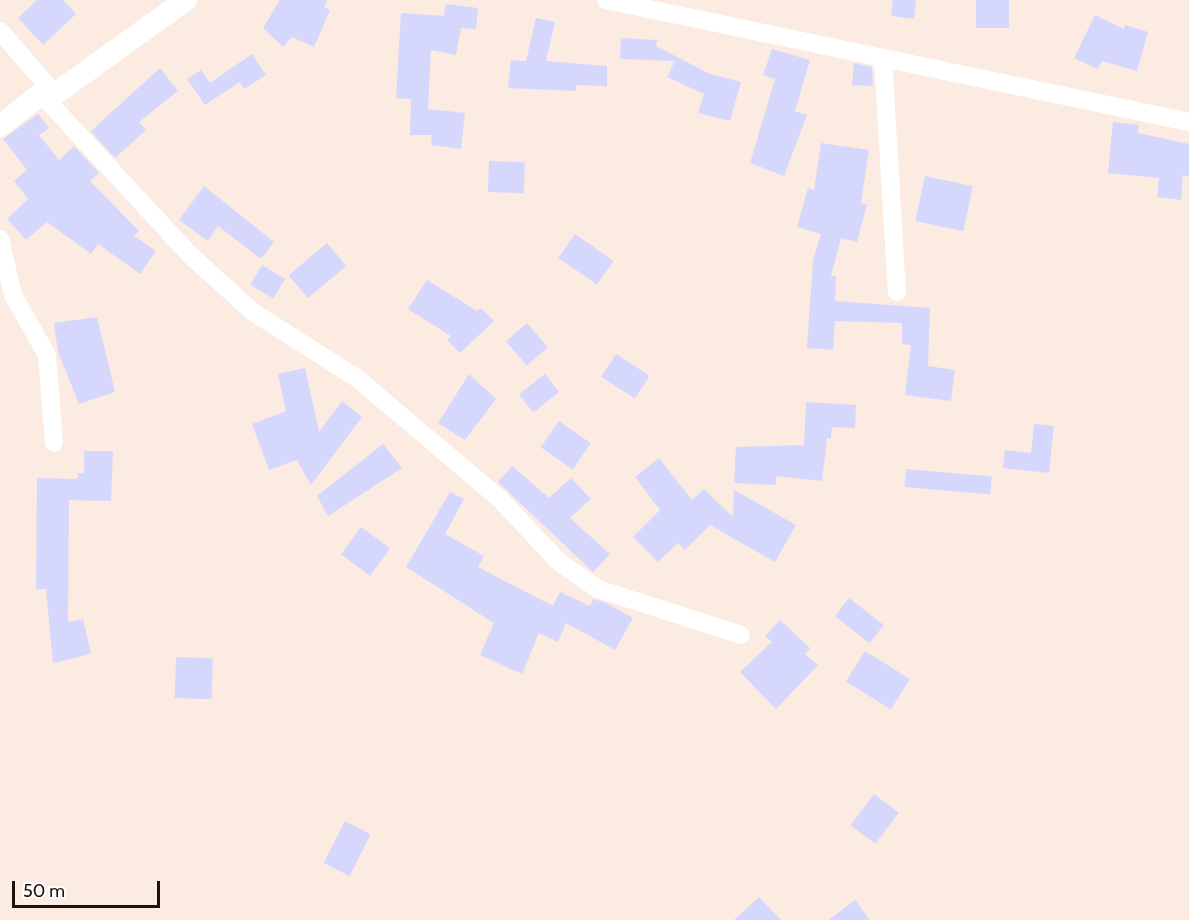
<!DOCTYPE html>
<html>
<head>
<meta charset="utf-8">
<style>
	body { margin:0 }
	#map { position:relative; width:1189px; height:920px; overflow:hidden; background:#fcebe0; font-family:Cabin,sans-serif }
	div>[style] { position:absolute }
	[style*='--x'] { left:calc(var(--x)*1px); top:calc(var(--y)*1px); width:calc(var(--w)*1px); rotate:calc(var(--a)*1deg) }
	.building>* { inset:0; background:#d5d7fd; transform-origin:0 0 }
	.minor>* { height:18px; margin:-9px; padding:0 9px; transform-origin:9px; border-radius:9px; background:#fff }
	.tertiary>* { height:22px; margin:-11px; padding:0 11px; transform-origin:11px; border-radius:11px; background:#fff }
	span { translate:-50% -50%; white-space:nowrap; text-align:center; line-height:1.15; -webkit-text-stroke:4.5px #fff; paint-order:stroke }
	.scale { position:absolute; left:12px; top:881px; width:148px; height:27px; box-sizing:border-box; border:3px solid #1d130d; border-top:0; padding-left:8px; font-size:18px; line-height:21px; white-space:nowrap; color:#1d130d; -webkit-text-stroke:4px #fff; paint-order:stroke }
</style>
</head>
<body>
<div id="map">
	<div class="building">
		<div style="clip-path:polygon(37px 0,63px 0,76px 14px,43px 45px,18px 18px)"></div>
		<div style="clip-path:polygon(280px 0,327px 0,324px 7px,330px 10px,314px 47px,292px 37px,283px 47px,263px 28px)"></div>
		<div style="clip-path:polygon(893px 0,916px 0,914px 19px,891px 16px)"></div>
		<div style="left:976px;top:0;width:33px;height:28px"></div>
		<div style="clip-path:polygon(446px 4px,478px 8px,476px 29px,461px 28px,456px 55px,431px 50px,428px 109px,465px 113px,461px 149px,431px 145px,432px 135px,410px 135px,411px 99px,396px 98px,401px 13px,444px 16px)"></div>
		<div style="clip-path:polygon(1095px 15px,1124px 29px,1125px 25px,1148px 32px,1137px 71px,1102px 61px,1098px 69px,1074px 58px)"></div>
		<div style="clip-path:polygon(536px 18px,555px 22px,546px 61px,607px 66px,607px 86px,576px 85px,576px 91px,508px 88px,511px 60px,526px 61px)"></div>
		<div style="clip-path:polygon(621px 38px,657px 40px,656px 46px,710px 74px,741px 82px,730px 121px,698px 113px,704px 94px,667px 77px,675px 61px,620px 59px)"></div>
		<div style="clip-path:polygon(772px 49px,810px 60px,795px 111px,807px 115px,784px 176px,750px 163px,775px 79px,763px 75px)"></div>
		<div style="clip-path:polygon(252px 54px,266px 75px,244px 89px,240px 82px,205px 105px,187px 79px,201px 70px,210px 83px)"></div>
		<div style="clip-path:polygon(854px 63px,872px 67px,873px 86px,852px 85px)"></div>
		<div style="clip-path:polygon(160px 68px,178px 91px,139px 122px,146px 130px,115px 158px,91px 131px)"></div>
		<div style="clip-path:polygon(38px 114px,49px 128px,39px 135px,59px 160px,74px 146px,99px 173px,90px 181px,139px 231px,134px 236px,156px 251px,140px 274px,98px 244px,91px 254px,47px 222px,26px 240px,7px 219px,28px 199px,14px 181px,27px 170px,3px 139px)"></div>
		<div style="clip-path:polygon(1113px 122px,1139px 125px,1138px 133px,1189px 144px,1189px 177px,1183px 175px,1181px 200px,1157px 197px,1159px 178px,1108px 173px)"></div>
		<div style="clip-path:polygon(821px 143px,869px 150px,861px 203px,867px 204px,857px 242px,841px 238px,831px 276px,836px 276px,835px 301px,930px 308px,928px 366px,955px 370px,951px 401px,905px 395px,911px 345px,902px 344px,902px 323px,835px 321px,833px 350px,807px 348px,813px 260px,821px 234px,797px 227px,808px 188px,814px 190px)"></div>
		<div style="left:489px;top:161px;width:36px;height:31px;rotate:2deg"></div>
		<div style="left:925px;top:176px;width:49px;height:46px;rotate:12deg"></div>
		<div style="clip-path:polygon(204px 186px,274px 242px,261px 259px,218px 226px,208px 241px,179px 220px)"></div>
		<div style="left:575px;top:234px;width:47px;height:29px;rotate:35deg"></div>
		<div style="left:327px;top:243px;width:30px;height:50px;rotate:50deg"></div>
		<div style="left:262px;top:265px;width:27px;height:23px;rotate:31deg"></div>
		<div style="clip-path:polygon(427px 280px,477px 311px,481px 308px,494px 321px,460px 353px,447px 340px,451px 336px,408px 309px)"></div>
		<div style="clip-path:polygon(97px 317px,115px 392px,79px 404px,58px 352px,54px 323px)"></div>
		<div style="left:527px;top:323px;width:32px;height:28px;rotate:49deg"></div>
		<div style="left:616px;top:354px;width:40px;height:27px;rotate:33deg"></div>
		<div style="clip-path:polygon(305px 368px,319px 432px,342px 401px,362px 417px,311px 485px,297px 460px,269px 470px,252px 424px,286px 411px,278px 374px)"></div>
		<div style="clip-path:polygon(469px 374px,496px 399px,465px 440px,438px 423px)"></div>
		<div style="left:545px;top:374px;width:23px;height:33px;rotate:52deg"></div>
		<div style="clip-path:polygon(806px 402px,856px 405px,855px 428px,832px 427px,831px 438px,827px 438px,822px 481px,776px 476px,776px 485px,734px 483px,736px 447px,804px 445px)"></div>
		<div style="left:559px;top:421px;width:39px;height:32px;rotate:35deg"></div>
		<div style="clip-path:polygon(1034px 424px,1054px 426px,1049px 473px,1003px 468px,1005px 450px,1031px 453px)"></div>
		<div style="clip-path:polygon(383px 444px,402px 468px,328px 516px,317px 496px)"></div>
		<div style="clip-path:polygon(84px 451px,113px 451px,111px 501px,69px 500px,68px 622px,83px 619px,91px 654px,53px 663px,46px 589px,36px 589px,37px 478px,77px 479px,78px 473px,84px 473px)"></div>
		<div style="clip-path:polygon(659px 458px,692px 500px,704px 489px,733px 517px,734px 490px,796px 525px,775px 562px,710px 525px,685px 550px,678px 543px,658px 562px,633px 537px,660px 510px,635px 477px)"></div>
		<div style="clip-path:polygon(512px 466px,549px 498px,571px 478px,591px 499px,570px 518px,610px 554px,593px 572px,498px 482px)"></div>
		<div style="left:906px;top:469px;width:86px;height:18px;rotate:5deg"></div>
		<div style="clip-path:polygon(450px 492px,464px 499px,445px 534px,484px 556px,478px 567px,553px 606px,560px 592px,590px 606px,593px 599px,606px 603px,633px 618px,615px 650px,566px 623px,558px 642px,539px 633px,522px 674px,480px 655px,494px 623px,406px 567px)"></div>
		<div style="left:361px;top:527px;width:36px;height:34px;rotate:36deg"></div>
		<div style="left:849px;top:598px;width:44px;height:23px;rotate:38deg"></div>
		<div style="clip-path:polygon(780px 620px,810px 648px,805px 654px,818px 665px,776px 709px,740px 672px,772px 642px,765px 636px)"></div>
		<div style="left:865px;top:651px;width:53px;height:36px;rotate:32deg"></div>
		<div style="left:176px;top:657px;width:37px;height:41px;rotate:2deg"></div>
		<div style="left:874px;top:794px;width:31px;height:39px;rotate:37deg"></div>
		<div style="left:345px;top:821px;width:29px;height:47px;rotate:27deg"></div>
		<div style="clip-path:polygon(759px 897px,781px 920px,734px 920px)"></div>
		<div style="clip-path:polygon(855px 900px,870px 920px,829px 920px)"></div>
	</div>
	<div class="minor">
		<div style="--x:606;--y:0;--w:596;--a:11.82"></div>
		<div style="--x:0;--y:31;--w:84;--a:48.9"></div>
		<div style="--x:883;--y:58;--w:234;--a:86.6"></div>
		<div style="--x:41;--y:94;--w:218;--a:47.2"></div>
		<div style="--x:189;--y:254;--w:86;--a:42.2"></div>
		<div style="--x:253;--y:312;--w:125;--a:32.5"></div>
		<div style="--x:358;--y:379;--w:186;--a:40.2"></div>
		<div style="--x:500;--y:499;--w:86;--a:46.9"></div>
		<div style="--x:559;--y:562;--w:47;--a:34.7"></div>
		<div style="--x:598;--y:589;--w:150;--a:17.8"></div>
		<div style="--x:0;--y:239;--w:57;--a:76.9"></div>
		<div style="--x:13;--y:295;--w:69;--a:60.5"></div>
		<div style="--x:47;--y:355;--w:88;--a:85.5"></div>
	</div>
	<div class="tertiary">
		<div style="--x:0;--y:126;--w:52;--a:-38"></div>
		<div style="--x:41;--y:94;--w:14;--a:0"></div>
		<div style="--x:55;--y:94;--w:161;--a:-35.7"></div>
	</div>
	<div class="scale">50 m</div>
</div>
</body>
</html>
